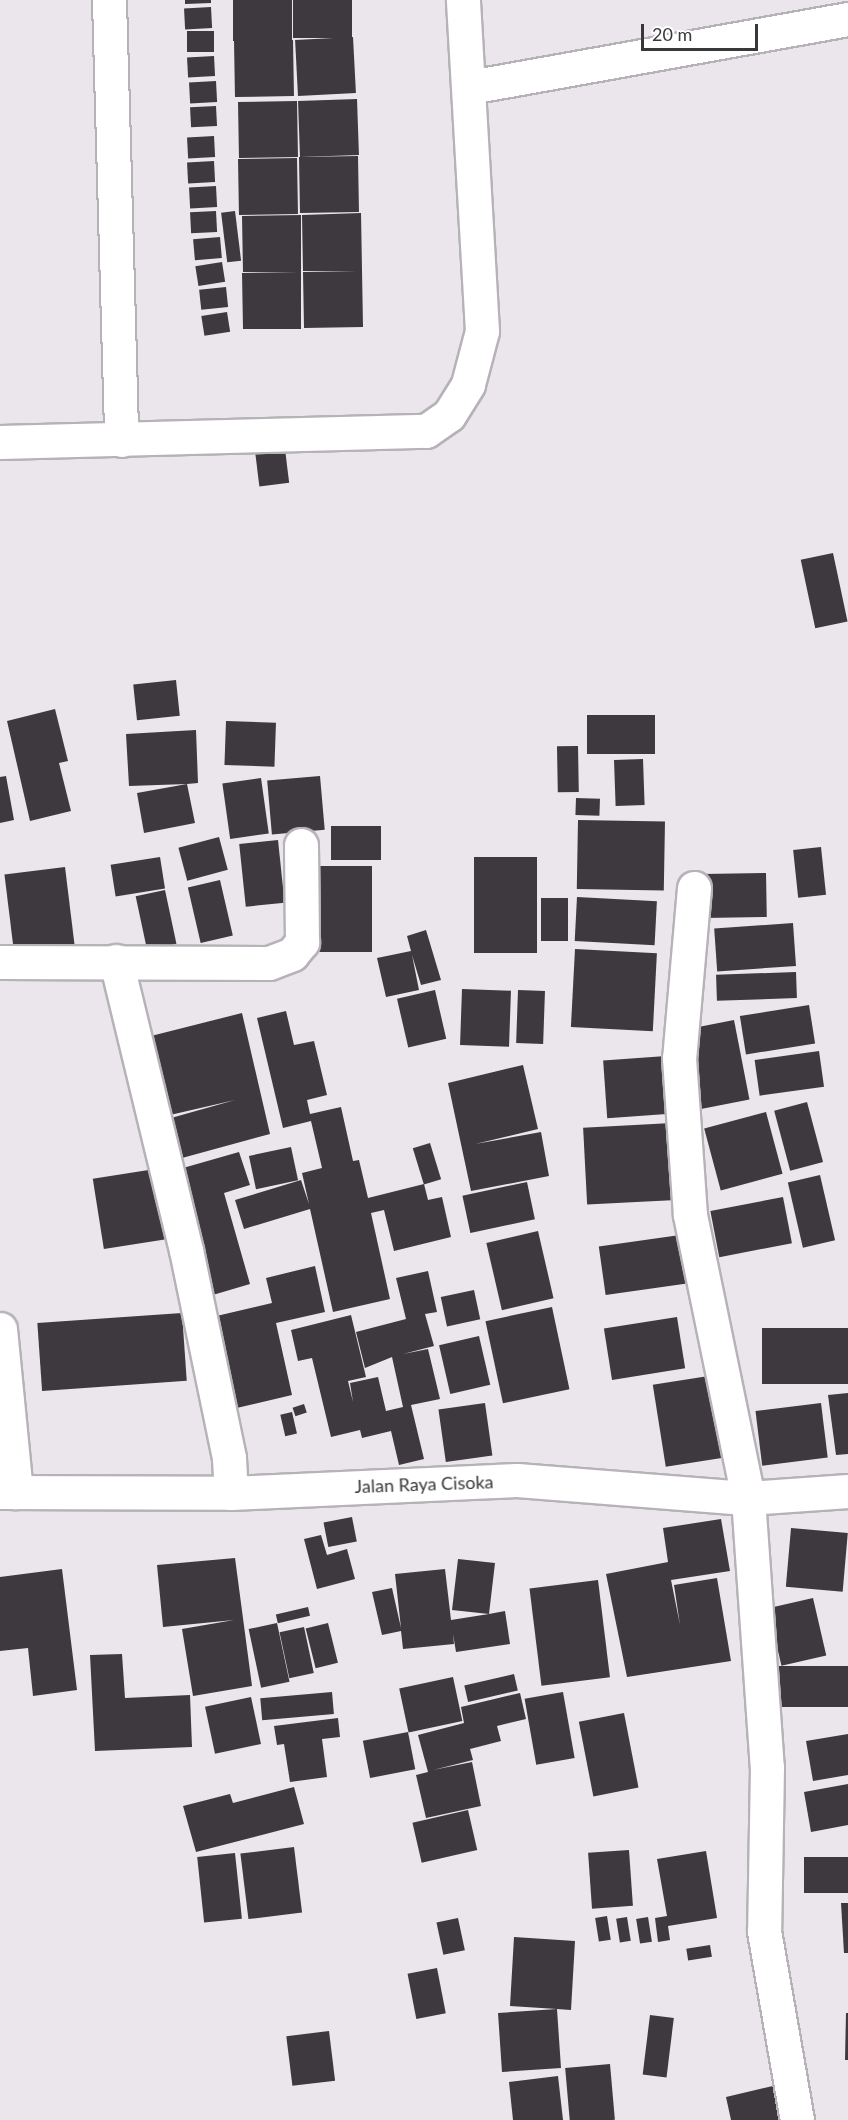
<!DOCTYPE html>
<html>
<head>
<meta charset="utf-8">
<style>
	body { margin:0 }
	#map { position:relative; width:848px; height:2120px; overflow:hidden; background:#eae6eb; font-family:Lato,sans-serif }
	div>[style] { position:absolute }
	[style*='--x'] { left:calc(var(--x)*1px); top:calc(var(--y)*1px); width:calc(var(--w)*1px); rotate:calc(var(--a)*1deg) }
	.building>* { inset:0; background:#3d393e; transform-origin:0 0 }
	.roads { filter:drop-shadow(2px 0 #b6b2b8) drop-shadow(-2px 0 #b6b2b8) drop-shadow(0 2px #b6b2b8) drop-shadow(0 -2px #b6b2b8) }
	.minor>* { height:33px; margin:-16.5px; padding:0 16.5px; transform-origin:16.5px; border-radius:16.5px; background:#fff }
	span { translate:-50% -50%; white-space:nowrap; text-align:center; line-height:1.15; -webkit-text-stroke:6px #fff; paint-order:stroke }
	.street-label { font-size:18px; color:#383739 }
	.scale { position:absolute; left:641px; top:24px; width:117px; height:27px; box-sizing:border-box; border:3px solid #383739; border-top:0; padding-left:8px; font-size:18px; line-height:21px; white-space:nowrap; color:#383739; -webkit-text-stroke:4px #fff; paint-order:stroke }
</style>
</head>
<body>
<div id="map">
	<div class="building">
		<div style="clip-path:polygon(185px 0,211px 0,211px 3px,185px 4px)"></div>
		<div style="left:233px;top:0;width:59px;height:41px"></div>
		<div style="left:293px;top:0;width:59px;height:38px"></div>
		<div style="left:211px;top:7px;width:21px;height:27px;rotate:87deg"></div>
		<div style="left:214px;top:31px;width:21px;height:27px;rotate:90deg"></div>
		<div style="left:353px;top:37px;width:56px;height:58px;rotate:87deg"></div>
		<div style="left:293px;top:40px;width:56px;height:59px;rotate:89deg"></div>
		<div style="left:214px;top:56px;width:20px;height:27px;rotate:87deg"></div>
		<div style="left:216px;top:81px;width:21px;height:27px;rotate:87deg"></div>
		<div style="left:357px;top:99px;width:56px;height:59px;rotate:88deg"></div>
		<div style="left:297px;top:101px;width:56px;height:59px;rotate:89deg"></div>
		<div style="left:216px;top:106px;width:20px;height:26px;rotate:87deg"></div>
		<div style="left:214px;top:136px;width:21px;height:27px;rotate:87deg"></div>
		<div style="left:358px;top:156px;width:56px;height:59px;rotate:89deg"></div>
		<div style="left:297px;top:158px;width:56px;height:59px;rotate:89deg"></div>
		<div style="left:214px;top:161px;width:21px;height:27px;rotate:87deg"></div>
		<div style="left:216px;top:186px;width:21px;height:27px;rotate:87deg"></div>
		<div style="left:216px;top:211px;width:21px;height:26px;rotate:87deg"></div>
		<div style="left:235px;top:211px;width:50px;height:14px;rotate:83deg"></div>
		<div style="clip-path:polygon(361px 213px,363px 327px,304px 328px,303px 272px,357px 271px,303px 271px,302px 215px)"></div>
		<div style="clip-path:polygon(301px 215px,301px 329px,243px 329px,242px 273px,299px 272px,243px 272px,242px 216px)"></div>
		<div style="left:220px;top:237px;width:21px;height:27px;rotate:85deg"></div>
		<div style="left:222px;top:262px;width:20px;height:27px;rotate:81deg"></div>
		<div style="left:226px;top:287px;width:20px;height:27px;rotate:84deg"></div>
		<div style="left:227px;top:312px;width:20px;height:26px;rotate:81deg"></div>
		<div style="left:285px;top:449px;width:34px;height:30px;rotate:83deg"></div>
		<div style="left:833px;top:553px;width:70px;height:33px;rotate:78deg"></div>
		<div style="left:176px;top:680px;width:36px;height:43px;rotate:84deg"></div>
		<div style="clip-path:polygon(55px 709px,68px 761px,59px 763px,71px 811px,30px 821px,7px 721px)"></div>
		<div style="left:587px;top:715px;width:68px;height:39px"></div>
		<div style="left:226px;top:721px;width:50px;height:44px;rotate:2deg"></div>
		<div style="clip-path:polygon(196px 730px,198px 783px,187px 784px,195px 823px,144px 833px,137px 793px,187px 784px,129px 786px,126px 734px)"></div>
		<div style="left:578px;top:746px;width:46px;height:21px;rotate:89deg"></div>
		<div style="left:643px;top:759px;width:46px;height:29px;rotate:88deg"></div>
		<div style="clip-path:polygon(6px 776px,14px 820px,0 823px,0 777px)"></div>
		<div style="left:320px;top:776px;width:54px;height:53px;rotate:85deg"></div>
		<div style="left:261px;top:778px;width:56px;height:39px;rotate:82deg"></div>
		<div style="left:576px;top:798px;width:24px;height:17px;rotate:2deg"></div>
		<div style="left:578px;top:820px;width:87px;height:69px;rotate:1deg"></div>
		<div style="left:331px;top:826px;width:50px;height:34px"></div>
		<div style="left:219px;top:837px;width:34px;height:42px;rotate:75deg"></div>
		<div style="left:278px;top:840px;width:63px;height:39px;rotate:84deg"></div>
		<div style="left:821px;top:847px;width:48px;height:28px;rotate:84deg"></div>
		<div style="left:160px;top:857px;width:32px;height:50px;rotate:81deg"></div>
		<div style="left:474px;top:857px;width:63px;height:96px"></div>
		<div style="left:372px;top:866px;width:86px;height:54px;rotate:90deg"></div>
		<div style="left:65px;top:867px;width:82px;height:61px;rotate:83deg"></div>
		<div style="left:766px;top:873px;width:44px;height:63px;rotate:89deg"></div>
		<div style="left:220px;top:880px;width:57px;height:33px;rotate:77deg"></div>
		<div style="left:165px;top:890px;width:55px;height:30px;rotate:78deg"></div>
		<div style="left:577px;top:897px;width:80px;height:44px;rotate:3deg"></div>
		<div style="left:541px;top:898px;width:27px;height:43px"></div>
		<div style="left:793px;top:923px;width:43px;height:79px;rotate:86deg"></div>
		<div style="clip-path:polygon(426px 930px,441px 980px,421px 985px,412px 955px,419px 990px,386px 997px,377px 958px,411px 951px,407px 936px)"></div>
		<div style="left:575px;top:949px;width:82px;height:78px;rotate:3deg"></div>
		<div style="left:796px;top:972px;width:26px;height:80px;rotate:88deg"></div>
		<div style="left:462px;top:989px;width:49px;height:56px;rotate:2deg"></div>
		<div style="left:435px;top:990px;width:50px;height:39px;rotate:77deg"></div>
		<div style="left:518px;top:990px;width:27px;height:53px;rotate:2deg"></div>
		<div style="left:809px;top:1005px;width:39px;height:70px;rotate:81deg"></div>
		<div style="clip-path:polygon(286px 1011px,294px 1045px,314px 1041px,327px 1095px,307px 1100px,310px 1114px,341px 1107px,353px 1161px,359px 1160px,368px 1198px,424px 1184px,428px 1200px,442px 1197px,451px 1237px,394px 1251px,384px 1210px,371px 1213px,390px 1299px,333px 1312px,310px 1209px,244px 1229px,235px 1200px,301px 1180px,309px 1204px,302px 1173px,322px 1168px,311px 1121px,283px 1128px,257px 1018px)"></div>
		<div style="clip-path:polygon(242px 1013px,270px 1134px,182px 1158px,171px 1118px,235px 1100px,170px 1115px,151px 1036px)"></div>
		<div style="left:734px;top:1020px;width:81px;height:52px;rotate:79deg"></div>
		<div style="left:819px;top:1051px;width:36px;height:65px;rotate:82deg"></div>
		<div style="left:666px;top:1056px;width:58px;height:63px;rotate:86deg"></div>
		<div style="clip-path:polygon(523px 1065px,538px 1129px,475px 1144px,541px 1132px,549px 1176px,471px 1191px,448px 1083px)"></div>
		<div style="left:807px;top:1102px;width:62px;height:34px;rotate:75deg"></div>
		<div style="left:766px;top:1112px;width:64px;height:64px;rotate:75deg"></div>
		<div style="left:672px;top:1123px;width:77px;height:89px;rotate:87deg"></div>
		<div style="left:430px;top:1143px;width:38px;height:18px;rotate:73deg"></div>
		<div style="left:291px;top:1147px;width:34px;height:43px;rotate:78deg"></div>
		<div style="clip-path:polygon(239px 1152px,250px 1185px,224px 1193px,250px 1284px,206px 1297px,176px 1170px)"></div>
		<div style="left:155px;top:1169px;width:71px;height:63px;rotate:81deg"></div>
		<div style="left:820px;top:1175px;width:67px;height:33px;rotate:77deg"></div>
		<div style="left:527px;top:1182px;width:38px;height:66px;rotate:78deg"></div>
		<div style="left:783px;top:1197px;width:47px;height:74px;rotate:79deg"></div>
		<div style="left:538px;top:1231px;width:69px;height:53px;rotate:77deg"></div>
		<div style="left:680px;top:1235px;width:49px;height:82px;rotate:82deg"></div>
		<div style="clip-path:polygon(315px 1266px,325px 1312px,276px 1323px,292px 1395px,228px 1410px,208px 1318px,272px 1303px,266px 1278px)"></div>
		<div style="clip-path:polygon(428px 1271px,437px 1312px,425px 1314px,434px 1346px,403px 1354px,428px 1349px,440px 1399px,411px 1405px,424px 1459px,399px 1465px,391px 1431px,362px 1438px,360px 1430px,331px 1437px,312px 1358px,298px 1361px,291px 1330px,351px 1315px,366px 1377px,348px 1381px,353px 1402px,350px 1383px,378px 1377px,386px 1411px,403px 1407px,392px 1357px,365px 1368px,356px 1332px,406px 1319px,396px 1278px)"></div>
		<div style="left:474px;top:1290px;width:30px;height:34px;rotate:78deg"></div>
		<div style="left:552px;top:1307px;width:84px;height:68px;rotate:78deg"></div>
		<div style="left:182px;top:1313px;width:68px;height:145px;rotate:86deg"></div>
		<div style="left:677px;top:1317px;width:52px;height:74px;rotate:81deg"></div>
		<div style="left:848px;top:1328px;width:56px;height:86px;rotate:90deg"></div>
		<div style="left:479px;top:1336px;width:50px;height:41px;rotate:77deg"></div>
		<div style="left:715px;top:1375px;width:83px;height:63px;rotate:81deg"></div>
		<div style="clip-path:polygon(848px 1393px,848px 1454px,836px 1455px,828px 1395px)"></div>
		<div style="left:485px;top:1403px;width:53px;height:47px;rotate:82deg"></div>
		<div style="left:821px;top:1403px;width:55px;height:66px;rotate:83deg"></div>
		<div style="left:304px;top:1404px;width:9px;height:12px;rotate:72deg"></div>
		<div style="left:292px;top:1412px;width:22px;height:12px;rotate:77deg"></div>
		<div style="left:352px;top:1517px;width:25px;height:29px;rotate:79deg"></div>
		<div style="clip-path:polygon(721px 1519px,730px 1571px,671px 1580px,680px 1625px,674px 1585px,717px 1578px,731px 1661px,627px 1677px,606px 1574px,668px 1562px,663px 1528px)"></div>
		<div style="left:791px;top:1528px;width:57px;height:59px;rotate:5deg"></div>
		<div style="clip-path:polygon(321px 1535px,327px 1555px,347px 1549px,355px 1579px,317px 1589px,304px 1539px)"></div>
		<div style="clip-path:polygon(235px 1558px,252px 1686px,193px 1696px,182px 1629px,234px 1620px,163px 1627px,157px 1565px)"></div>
		<div style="clip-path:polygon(458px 1559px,495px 1563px,489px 1614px,505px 1611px,510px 1644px,456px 1652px,453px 1634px,454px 1644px,403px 1649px,401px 1631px,382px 1635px,372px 1592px,392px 1588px,401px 1628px,395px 1574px,445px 1569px,451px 1620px,489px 1614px,452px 1610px)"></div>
		<div style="clip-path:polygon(62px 1569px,77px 1690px,33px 1696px,28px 1648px,0 1651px,0 1577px)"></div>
		<div style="left:598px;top:1580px;width:98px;height:69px;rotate:83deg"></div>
		<div style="left:813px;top:1598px;width:59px;height:46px;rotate:77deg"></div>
		<div style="left:308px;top:1607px;width:9px;height:33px;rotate:77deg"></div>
		<div style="left:277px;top:1623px;width:60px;height:29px;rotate:78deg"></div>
		<div style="left:328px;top:1623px;width:41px;height:23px;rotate:76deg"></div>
		<div style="left:304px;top:1627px;width:47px;height:25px;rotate:78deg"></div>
		<div style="clip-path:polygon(122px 1654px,125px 1698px,190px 1695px,192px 1747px,95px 1751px,90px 1655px)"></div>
		<div style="left:848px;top:1666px;width:41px;height:70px;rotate:90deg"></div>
		<div style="left:514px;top:1674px;width:17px;height:51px;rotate:77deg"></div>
		<div style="left:453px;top:1677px;width:45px;height:55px;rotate:78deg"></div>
		<div style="left:332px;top:1692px;width:22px;height:72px;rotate:85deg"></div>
		<div style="left:563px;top:1692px;width:67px;height:39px;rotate:80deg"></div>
		<div style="clip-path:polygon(520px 1693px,526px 1719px,497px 1726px,501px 1741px,470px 1749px,473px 1760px,433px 1770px,472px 1762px,481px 1806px,426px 1818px,416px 1775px,428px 1772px,418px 1735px,464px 1723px,461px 1707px)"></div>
		<div style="left:251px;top:1697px;width:48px;height:47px;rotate:78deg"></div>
		<div style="left:624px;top:1713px;width:76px;height:46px;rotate:79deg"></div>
		<div style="clip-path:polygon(338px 1718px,340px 1737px,322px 1739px,327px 1777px,290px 1782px,284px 1744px,277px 1745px,274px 1726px)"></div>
		<div style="left:408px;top:1732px;width:38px;height:46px;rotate:79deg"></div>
		<div style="clip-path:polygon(848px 1734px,848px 1775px,813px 1781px,806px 1741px)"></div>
		<div style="clip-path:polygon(848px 1784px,848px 1825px,811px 1832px,804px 1792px)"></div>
		<div style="clip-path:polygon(294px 1787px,304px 1824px,196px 1852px,183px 1806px,230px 1794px,233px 1803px)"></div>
		<div style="left:468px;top:1810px;width:41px;height:57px;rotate:77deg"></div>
		<div style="left:294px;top:1847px;width:66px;height:54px;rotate:83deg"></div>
		<div style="left:629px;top:1850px;width:56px;height:41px;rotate:86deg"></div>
		<div style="clip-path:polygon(706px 1851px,717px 1918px,668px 1926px,670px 1940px,658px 1942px,655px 1918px,667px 1916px,657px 1859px)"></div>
		<div style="left:235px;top:1853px;width:66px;height:38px;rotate:84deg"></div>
		<div style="left:848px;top:1857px;width:36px;height:44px;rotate:90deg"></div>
		<div style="clip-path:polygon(841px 1903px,848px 1903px,848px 1953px,844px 1953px)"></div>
		<div style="left:607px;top:1916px;width:24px;height:12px;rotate:81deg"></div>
		<div style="left:627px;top:1917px;width:24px;height:11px;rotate:81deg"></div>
		<div style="left:648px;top:1917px;width:25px;height:12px;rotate:81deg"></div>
		<div style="left:458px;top:1918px;width:33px;height:22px;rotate:78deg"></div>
		<div style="clip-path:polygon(514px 1937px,575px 1941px,571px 2010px,557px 2009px,561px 2068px,502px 2072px,498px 2013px,557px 2009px,510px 2006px)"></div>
		<div style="left:710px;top:1945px;width:12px;height:24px;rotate:81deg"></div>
		<div style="left:437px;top:1968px;width:46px;height:30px;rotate:79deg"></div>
		<div style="clip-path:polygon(846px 2013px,848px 2013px,848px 2060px,845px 2060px)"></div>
		<div style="left:650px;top:2015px;width:24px;height:60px;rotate:7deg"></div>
		<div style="left:329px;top:2031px;width:50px;height:43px;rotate:83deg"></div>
		<div style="left:610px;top:2064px;width:56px;height:45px;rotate:85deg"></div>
		<div style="clip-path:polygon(558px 2076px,563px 2120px,513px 2120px,509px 2082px)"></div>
		<div style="clip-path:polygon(777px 2085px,785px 2120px,731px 2120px,726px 2097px)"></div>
	</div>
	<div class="roads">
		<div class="minor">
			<div style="--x:109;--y:0;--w:440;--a:88.4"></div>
			<div style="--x:470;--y:87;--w:384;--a:-10.2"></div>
			<div style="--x:0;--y:442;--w:426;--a:-1.5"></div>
			<div style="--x:426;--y:431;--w:28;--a:-35"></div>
			<div style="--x:449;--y:415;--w:36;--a:-58"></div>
			<div style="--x:468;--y:384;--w:55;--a:-75.2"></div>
			<div style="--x:482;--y:331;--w:332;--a:-93.3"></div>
			<div style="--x:694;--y:888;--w:171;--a:95"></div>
			<div style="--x:679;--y:1058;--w:157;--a:86"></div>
			<div style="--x:690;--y:1215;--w:289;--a:78.4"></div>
			<div style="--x:748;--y:1498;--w:270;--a:86"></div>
			<div style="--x:767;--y:1767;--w:164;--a:91"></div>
			<div style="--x:764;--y:1931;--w:192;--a:80.1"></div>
			<div style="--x:116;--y:961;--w:297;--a:76.4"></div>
			<div style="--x:186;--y:1250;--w:212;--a:78.3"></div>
			<div style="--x:229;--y:1458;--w:35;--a:87"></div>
			<div style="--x:0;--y:962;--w:269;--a:0.2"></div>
			<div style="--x:269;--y:963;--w:25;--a:-21"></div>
			<div style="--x:292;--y:954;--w:16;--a:-50"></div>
			<div style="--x:302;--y:942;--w:97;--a:-90.6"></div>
			<div style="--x:0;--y:1329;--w:164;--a:84.4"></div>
			<div style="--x:0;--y:1492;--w:231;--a:0.2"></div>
			<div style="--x:231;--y:1493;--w:286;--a:-2.6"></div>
			<div style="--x:517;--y:1480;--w:232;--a:4.5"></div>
			<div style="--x:748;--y:1498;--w:100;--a:-4"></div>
		</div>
	</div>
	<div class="street-label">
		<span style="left:424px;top:1484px;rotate:-2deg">Jalan Raya Cisoka</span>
	</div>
	<div class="scale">20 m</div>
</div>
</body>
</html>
